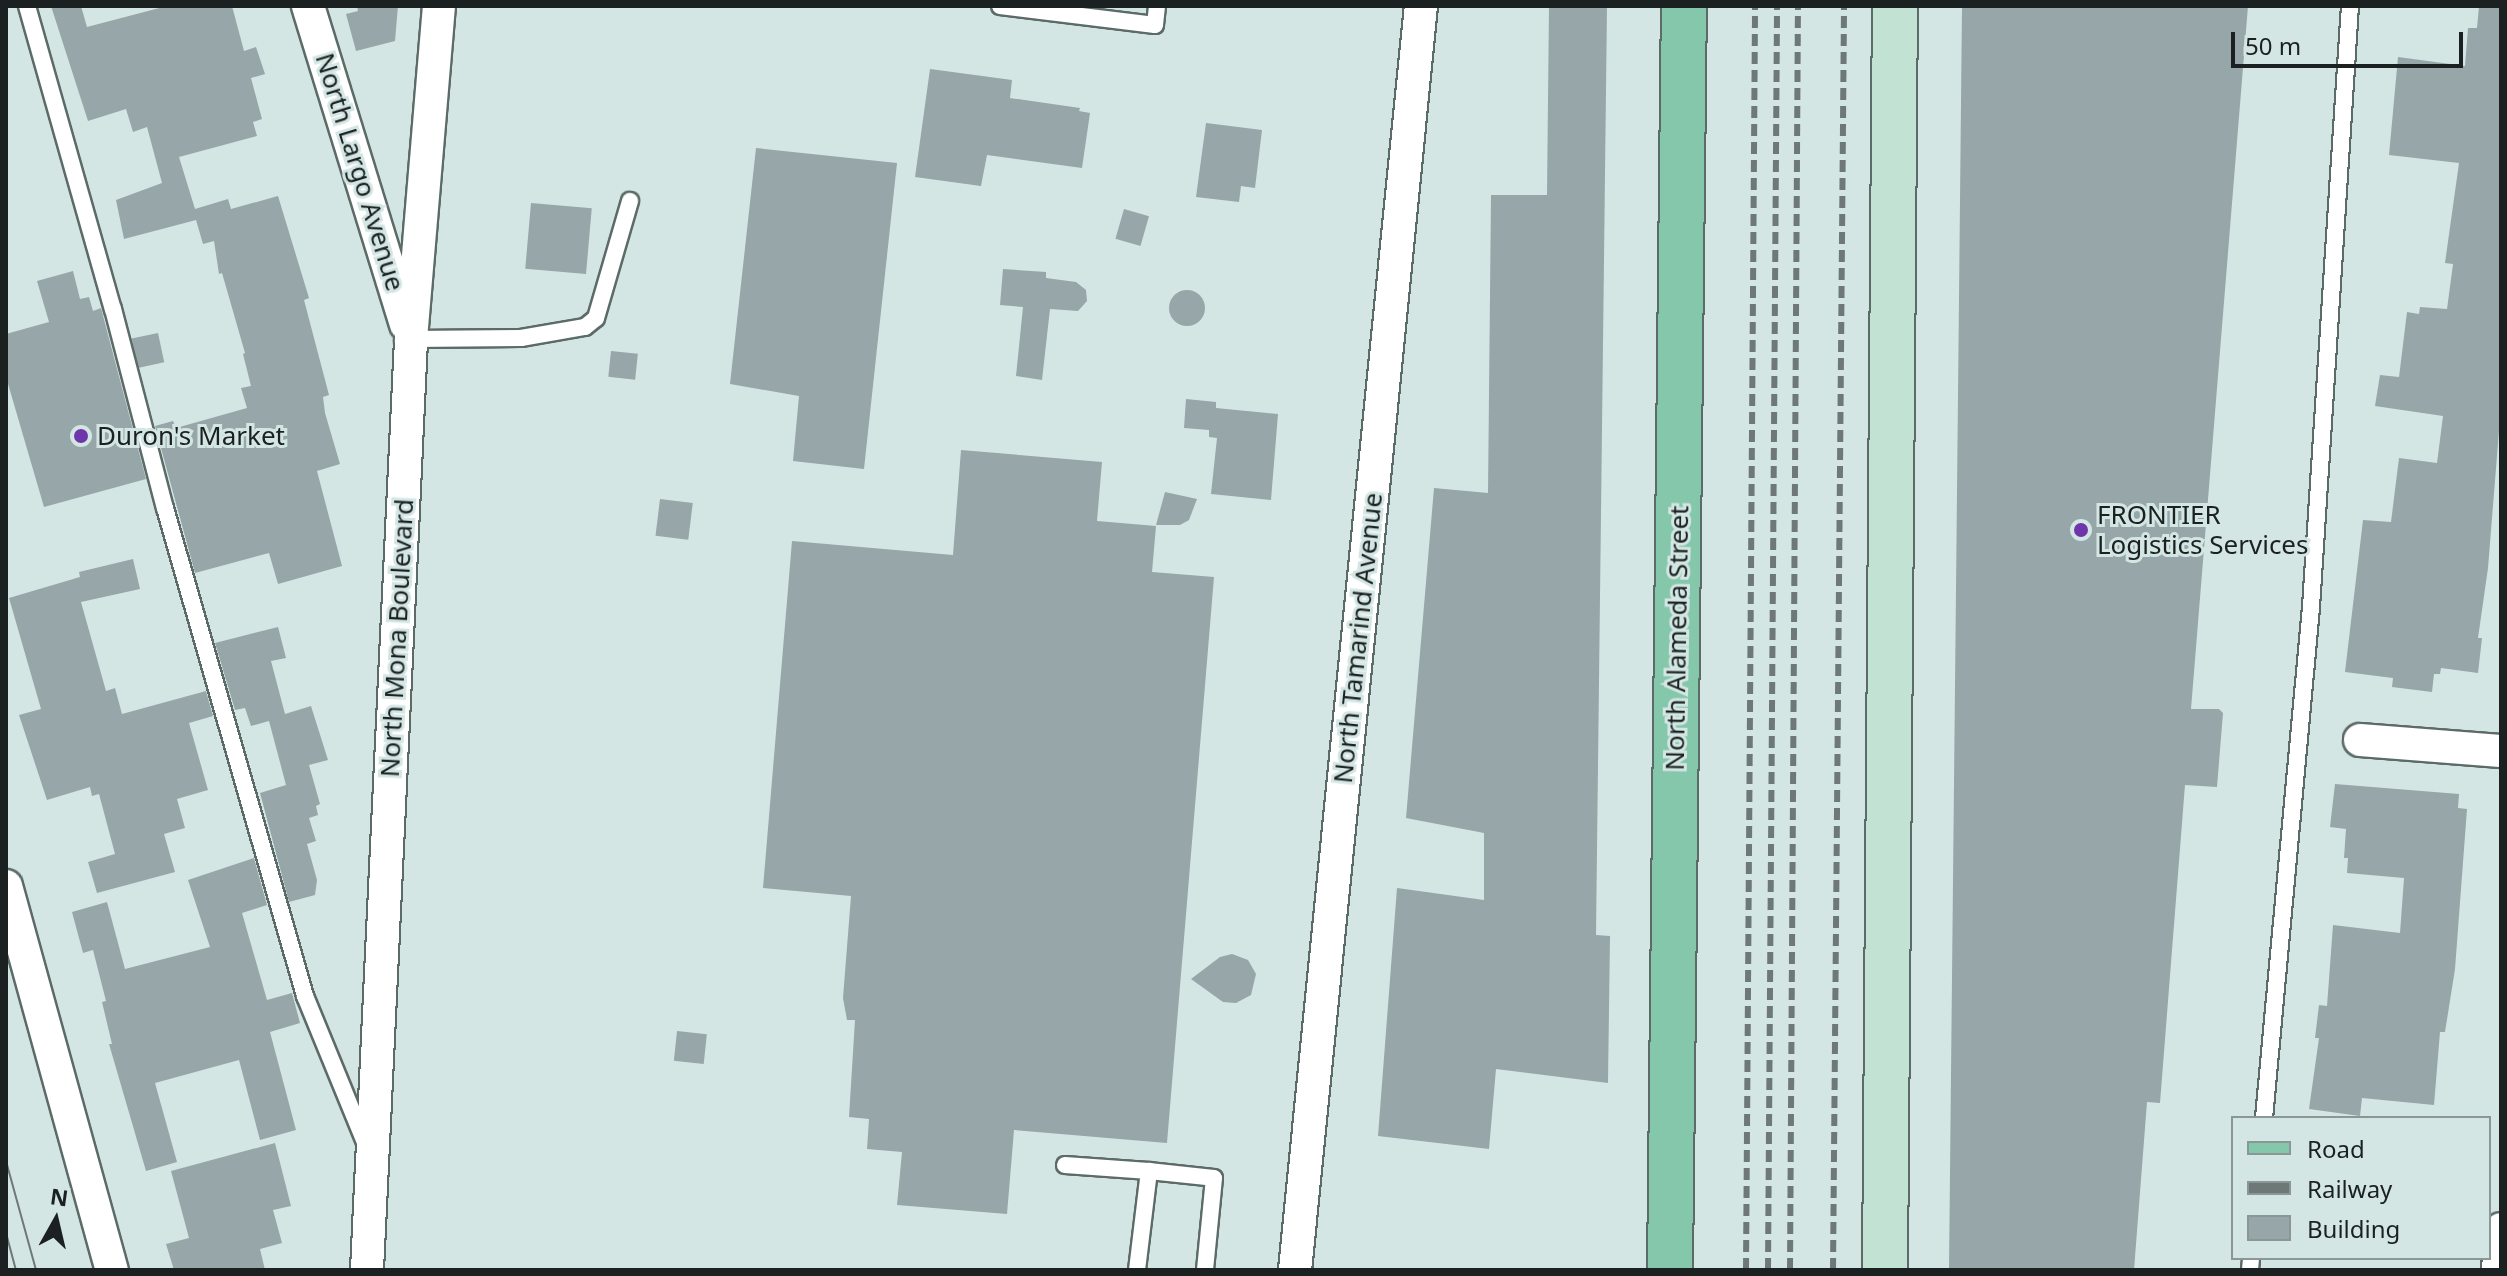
<!DOCTYPE html>
<html>
<head>
<meta charset="utf-8">
<style>
	body { margin:0 }
	#map { position:relative; width:2507px; height:1276px; overflow:hidden; background:#d4e6e3; font-family:"Noto Sans",sans-serif }
	div>[style] { position:absolute }
	[style*='--x'] { left:calc(var(--x)*1px); top:calc(var(--y)*1px); width:calc(var(--w)*1px); rotate:calc(var(--a)*1deg) }
	.building>* { inset:0; background:#96a6a9; transform-origin:0 0 }
	.round { border-radius:50% }
	.roads { filter:drop-shadow(2px 0 #5c6b68) drop-shadow(-2px 0 #5c6b68) drop-shadow(0 2px #5c6b68) drop-shadow(0 -2px #5c6b68) }
	.lane>* { height:16px; margin:-8px; padding:0 8px; transform-origin:8px; border-radius:8px; background:#fff }
	.street>* { height:32px; margin:-16px; padding:0 16px; transform-origin:16px; border-radius:16px; background:#fff }
	.secondary>* { height:44px; margin:-22px; padding:0 22px; transform-origin:22px; border-radius:22px; background:#c2e3d4 }
	.primary>* { height:44px; margin:-22px; padding:0 22px; transform-origin:22px; border-radius:22px; background:#85c7aa }
	.tram>* { height:2px; margin:-1px; padding:0 1px; transform-origin:1px; border-radius:1px; background:#6d7877 }
	.rail>* { height:6px; margin-top:-3px; transform-origin:0; background:repeating-linear-gradient(90deg,#6d7877 0 12px,transparent 0 18px) }
	.dots>* { width:22px; height:22px; translate:-50% -50%; box-sizing:border-box; border:4px solid #d4e6e3; border-radius:50% }
	span { translate:-50% -50%; white-space:nowrap; text-align:center; line-height:1.15; -webkit-text-stroke:6px #d4e6e3; paint-order:stroke }
	.street-label { font-size:26px; color:#1a2120 }
	.poi-label { font-size:26px; color:#1a2120 }
	.left { translate:0 -50%; text-align:left }
	.frame { position:absolute; inset:0; border:8px solid #1a2120; pointer-events:none }
	.legend { position:absolute; left:2231px; top:1116px; width:260px; height:144px; box-sizing:border-box; background:#d4e6e3; border:2px solid #8a9795; margin:0; padding:10px 14px; list-style:none; font-size:24px; color:#1a2120 }
	.legend li { display:flex; align-items:center; gap:16px; height:40px }
	.legend b { width:40px; border:2px solid #8a9795 }
	.north { position:absolute; left:16px; top:1180px; width:80px; height:80px; -webkit-text-stroke:6px #d4e6e3; paint-order:stroke; rotate:8deg; font-size:22px; font-weight:700; line-height:32px; text-align:center; color:#1a2120 }
	.north::after { content:''; display:block; margin:auto; width:28px; height:36px; background:#1a2120; clip-path:polygon(50% 0,100% 100%,50% 72%,0 100%) }
	.scale { position:absolute; left:2231px; top:32px; width:232px; height:36px; box-sizing:border-box; border:4px solid #1a2120; border-top:0; padding-left:10px; font-size:24px; line-height:28px; white-space:nowrap; color:#1a2120; -webkit-text-stroke:6px #d4e6e3; paint-order:stroke }
</style>
</head>
<body>
<div id="map">
	<div class="building">
		<div style="clip-path:polygon(51px 6px,81px 6px,87px 27px,167px 6px,232px 6px,244px 51px,256px 47px,265px 74px,251px 78px,262px 119px,253px 122px,257px 136px,179px 157px,195px 209px,228px 199px,231px 209px,278px 196px,309px 298px,304px 300px,329px 395px,323px 397px,325px 413px,340px 464px,317px 471px,342px 566px,278px 584px,269px 553px,195px 573px,155px 426px,173px 421px,176px 428px,247px 408px,241px 388px,251px 386px,243px 354px,245px 353px,222px 273px,219px 274px,214px 241px,203px 244px,196px 220px,124px 239px,116px 200px,162px 183px,147px 127px,133px 132px,126px 109px,88px 121px)"></div>
		<div style="clip-path:polygon(357px 6px,398px 6px,395px 41px,356px 51px,346px 14px,358px 11px)"></div>
		<div style="clip-path:polygon(1549px 6px,1607px 6px,1596px 935px,1610px 936px,1608px 1083px,1496px 1069px,1489px 1149px,1378px 1136px,1397px 888px,1484px 900px,1484px 833px,1406px 818px,1434px 488px,1488px 493px,1491px 195px,1547px 195px)"></div>
		<div style="clip-path:polygon(1962px 6px,2248px 6px,2191px 709px,2219px 709px,2223px 713px,2217px 787px,2185px 785px,2160px 1103px,2147px 1102px,2134px 1270px,1949px 1270px)"></div>
		<div style="clip-path:polygon(2479px 6px,2501px 6px,2501px 406px,2488px 568px,2478px 638px,2482px 638px,2478px 673px,2441px 668px,2440px 674px,2434px 674px,2432px 692px,2392px 687px,2393px 678px,2345px 672px,2363px 520px,2391px 522px,2399px 458px,2437px 463px,2443px 416px,2375px 406px,2380px 375px,2399px 377px,2407px 312px,2419px 314px,2420px 307px,2447px 309px,2453px 264px,2445px 263px,2459px 163px,2389px 155px,2398px 57px,2465px 66px,2468px 28px,2477px 28px)"></div>
		<div style="clip-path:polygon(930px 69px,1012px 80px,1010px 98px,1080px 108px,1079px 111px,1090px 113px,1082px 168px,987px 155px,981px 186px,915px 177px)"></div>
		<div style="clip-path:polygon(1206px 123px,1262px 130px,1255px 188px,1241px 186px,1239px 202px,1196px 197px)"></div>
		<div style="clip-path:polygon(756px 148px,897px 163px,864px 469px,793px 461px,799px 396px,730px 384px)"></div>
		<div style="left:531px;top:203px;width:61px;height:66px;rotate:5deg"></div>
		<div style="left:1124px;top:209px;width:26px;height:31px;rotate:16deg"></div>
		<div style="clip-path:polygon(1003px 269px,1046px 272px,1046px 278px,1076px 282px,1086px 290px,1087px 301px,1078px 311px,1050px 309px,1042px 380px,1016px 376px,1023px 307px,1000px 305px)"></div>
		<div style="clip-path:polygon(73px 271px,80px 299px,89px 297px,93px 311px,101px 308px,146px 479px,44px 507px,6px 377px,6px 334px,49px 322px,37px 281px)"></div>
		<div class="round" style="left:1169px;top:290px;width:36px;height:36px"></div>
		<div style="left:158px;top:333px;width:30px;height:27px;rotate:78deg"></div>
		<div style="left:611px;top:351px;width:27px;height:26px;rotate:6deg"></div>
		<div style="clip-path:polygon(1186px 399px,1216px 402px,1216px 408px,1278px 414px,1271px 500px,1211px 494px,1217px 438px,1209px 437px,1209px 430px,1184px 428px)"></div>
		<div style="clip-path:polygon(961px 450px,1102px 462px,1097px 521px,1156px 526px,1152px 572px,1214px 577px,1167px 1143px,1014px 1130px,1007px 1214px,897px 1205px,902px 1152px,867px 1149px,869px 1119px,849px 1117px,855px 1020px,847px 1020px,843px 998px,851px 896px,763px 888px,792px 541px,953px 555px)"></div>
		<div style="clip-path:polygon(1165px 492px,1197px 499px,1189px 520px,1180px 525px,1156px 525px)"></div>
		<div style="left:660px;top:499px;width:33px;height:37px;rotate:7deg"></div>
		<div style="clip-path:polygon(133px 559px,140px 589px,81px 602px,106px 691px,115px 688px,122px 714px,206px 691px,213px 716px,189px 723px,208px 790px,177px 799px,185px 828px,164px 834px,175px 872px,97px 893px,88px 862px,115px 854px,99px 794px,92px 796px,90px 787px,47px 800px,19px 715px,41px 709px,9px 598px,80px 577px,79px 572px)"></div>
		<div style="clip-path:polygon(278px 627px,286px 658px,271px 661px,285px 714px,311px 706px,328px 760px,309px 765px,320px 804px,316px 806px,318px 815px,309px 818px,316px 841px,307px 844px,317px 880px,315px 895px,289px 902px,260px 793px,286px 785px,269px 721px,251px 726px,245px 708px,235px 710px,215px 643px)"></div>
		<div style="clip-path:polygon(2335px 784px,2459px 794px,2458px 808px,2467px 809px,2455px 969px,2445px 1032px,2440px 1032px,2434px 1105px,2362px 1098px,2360px 1116px,2309px 1109px,2319px 1038px,2315px 1038px,2319px 1005px,2327px 1006px,2333px 925px,2400px 933px,2404px 878px,2347px 873px,2348px 858px,2344px 858px,2346px 829px,2330px 827px)"></div>
		<div style="clip-path:polygon(254px 858px,267px 905px,242px 913px,267px 1000px,292px 993px,300px 1023px,270px 1032px,296px 1130px,260px 1140px,239px 1060px,155px 1083px,177px 1162px,146px 1171px,109px 1044px,112px 1044px,102px 1002px,106px 1001px,93px 950px,83px 953px,72px 912px,107px 902px,125px 969px,210px 947px,188px 880px)"></div>
		<div style="clip-path:polygon(1232px 954px,1248px 960px,1256px 974px,1251px 995px,1236px 1003px,1223px 1002px,1191px 979px,1220px 957px)"></div>
		<div style="left:677px;top:1031px;width:30px;height:30px;rotate:6deg"></div>
		<div style="clip-path:polygon(275px 1143px,291px 1206px,273px 1210px,282px 1243px,260px 1249px,265px 1270px,174px 1270px,166px 1244px,189px 1238px,171px 1171px)"></div>
	</div>
	<div class="roads">
		<div class="lane">
			<div style="--x:27;--y:6;--w:315;--a:74.2"></div>
			<div style="--x:113;--y:309;--w:206;--a:75.4"></div>
			<div style="--x:165;--y:508;--w:508;--a:73.99"></div>
			<div style="--x:305;--y:996;--w:161;--a:67.7"></div>
			<div style="--x:1000;--y:6;--w:156;--a:7"></div>
			<div style="--x:1155;--y:25;--w:19;--a:-84"></div>
			<div style="--x:411;--y:339;--w:110;--a:-0.5"></div>
			<div style="--x:521;--y:338;--w:65;--a:-9.8"></div>
			<div style="--x:585;--y:327;--w:14;--a:-39"></div>
			<div style="--x:596;--y:318;--w:122;--a:-73.8"></div>
			<div style="--x:2264;--y:1118;--w:513;--a:-84.74"></div>
			<div style="--x:2311;--y:607;--w:602;--a:-86.29"></div>
			<div style="--x:1065;--y:1165;--w:84;--a:4.1"></div>
			<div style="--x:1137;--y:1270;--w:100;--a:-83.1"></div>
			<div style="--x:1149;--y:1171;--w:65;--a:6.1"></div>
			<div style="--x:1214;--y:1178;--w:92;--a:95.6"></div>
			<div style="--x:2250;--y:1270;--w:12;--a:-85"></div>
		</div>
		<div class="street">
			<div style="--x:308;--y:6;--w:333;--a:72.9"></div>
			<div style="--x:2360;--y:740;--w:141;--a:4.5"></div>
			<div style="--x:6;--y:886;--w:398;--a:74.6"></div>
			<div style="--x:367;--y:1270;--w:932;--a:-87.29"></div>
			<div style="--x:411;--y:339;--w:334;--a:-85.2"></div>
			<div style="--x:1295;--y:1270;--w:1270;--a:-84.31"></div>
			<div style="--x:2498;--y:1270;--w:41;--a:-85.8"></div>
		</div>
		<div class="secondary">
			<div style="--x:1885;--y:1270;--w:1264;--a:-89.55"></div>
		</div>
		<div class="primary">
			<div style="--x:1670;--y:1270;--w:1264;--a:-89.37"></div>
		</div>
	</div>
	<div class="tram">
		<div style="--x:6;--y:1161;--w:113;--a:74.6"></div>
		<div style="--x:6;--y:1233;--w:38;--a:75"></div>
	</div>
	<div class="rail">
		<div style="--x:1746;--y:1270;--w:1264;--a:-89.59"></div>
		<div style="--x:1768;--y:1270;--w:1264;--a:-89.59"></div>
		<div style="--x:1790;--y:1270;--w:1264;--a:-89.64"></div>
		<div style="--x:1833;--y:1270;--w:1264;--a:-89.5"></div>
	</div>
	<div class="dots">
		<div style="left:81px;top:436px;background:#6f35aa"></div>
		<div style="left:2081px;top:530px;background:#6f35aa"></div>
	</div>
	<div class="street-label">
		<span style="left:360px;top:172px;rotate:73deg">North Largo Avenue</span>
		<span style="left:397px;top:638px;rotate:-87deg">North Mona Boulevard</span>
		<span style="left:1358px;top:638px;rotate:-84deg">North Tamarind Avenue</span>
		<span style="left:1677px;top:638px;rotate:-89deg">North Alameda Street</span>
	</div>
	<div class="poi-label">
		<span class="left" style="left:97px;top:436px">Duron's Market</span>
		<span class="left" style="left:2097px;top:530px">FRONTIER<br>Logistics Services</span>
	</div>
	<div class="frame"></div>
	<ul class="legend">
	<li><b style="height:10px;background:#85c7aa"></b>Road</li>
	<li><b style="height:10px;background:#6d7877"></b>Railway</li>
	<li><b style="height:22px;background:#96a6a9"></b>Building</li>
	</ul>
	<div class="north">N</div>
	<div class="scale">50 m</div>
</div>
</body>
</html>
